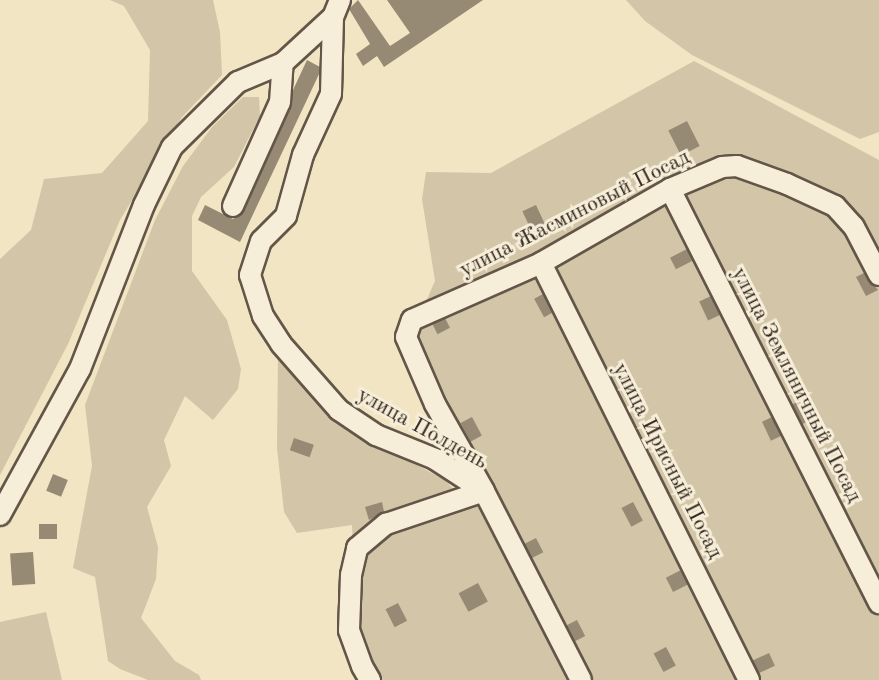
<!DOCTYPE html>
<html>
<head>
<meta charset="utf-8">
<style>
	body { margin:0 }
	#map { position:relative; width:879px; height:680px; overflow:hidden; background:#f2e5c4; font-family:"Old Standard TT",serif }
	div>[style] { position:absolute }
	[style*='--x'] { left:calc(var(--x)*1px); top:calc(var(--y)*1px); width:calc(var(--w)*1px); rotate:calc(var(--a)*1deg) }
	.green>* { inset:0; background:#d2c5a8 }
	.building>* { inset:0; background:#968a74; transform-origin:0 0 }
	.roads { filter:drop-shadow(2px 0 #635648) drop-shadow(-2px 0 #635648) drop-shadow(0 2px #635648) drop-shadow(0 -2px #635648) }
	.minor>* { height:20px; margin:-10px; padding:0 10px; transform-origin:10px; border-radius:10px; background:#f7eed9 }
	span { translate:-50% -50%; white-space:nowrap; text-align:center; line-height:1.15; -webkit-text-stroke:6px #f7eed9; paint-order:stroke }
	.street-label { font-size:22px; color:#33271e }
</style>
</head>
<body>
<div id="map">
	<div class="green">
		<div style="clip-path:polygon(110px 0,213px 0,220px 32px,222px 75px,182px 117px,120px 220px,68px 344px,0 475px,0 259px,31px 230px,44px 179px,102px 173px,148px 121px,150px 50px,124px 6px)"></div>
		<div style="clip-path:polygon(626px 0,879px 0,879px 132px,860px 139px,692px 55px,645px 21px)"></div>
		<div style="clip-path:polygon(694px 61px,879px 160px,879px 680px,381px 680px,368px 660px,356px 620px,352px 525px,297px 533px,284px 512px,277px 448px,278px 354px,338px 423px,445px 480px,455px 491px,485px 476px,413px 331px,435px 281px,422px 199px,426px 172px,491px 173px)"></div>
		<div style="clip-path:polygon(243px 97px,259px 97px,260px 116px,234px 167px,201px 197px,192px 216px,192px 271px,227px 320px,241px 369px,238px 389px,213px 420px,185px 396px,164px 440px,171px 466px,147px 507px,158px 547px,156px 579px,141px 618px,175px 661px,199px 675px,201px 680px,148px 680px,120px 669px,108px 661px,95px 577px,73px 568px,92px 466px,85px 405px,155px 220px,183px 166px,212px 127px)"></div>
		<div style="clip-path:polygon(46px 612px,62px 680px,0 680px,0 622px)"></div>
	</div>
	<div class="building">
		<div style="clip-path:polygon(358px 0,390px 46px,410px 33px,387px 0,483px 0,384px 67px,377px 56px,363px 66px,356px 54px,370px 44px,349px 9px)"></div>
		<div style="clip-path:polygon(307px 60px,320px 67px,320px 72px,240px 242px,198px 220px,205px 205px,233px 219px,244px 211px,291px 107px,293px 90px)"></div>
		<div style="left:687px;top:121px;width:28px;height:21px;rotate:63deg"></div>
		<div style="left:536px;top:205px;width:21px;height:15px;rotate:65deg"></div>
		<div style="left:687px;top:249px;width:13px;height:19px;rotate:63deg"></div>
		<div style="clip-path:polygon(864px 273px,878px 290px,866px 296px,856px 277px)"></div>
		<div style="left:543px;top:294px;width:21px;height:10px;rotate:62deg"></div>
		<div style="left:711px;top:296px;width:21px;height:13px;rotate:65deg"></div>
		<div style="left:445px;top:318px;width:11px;height:14px;rotate:63deg"></div>
		<div style="left:805px;top:398px;width:22px;height:14px;rotate:63deg"></div>
		<div style="left:472px;top:417px;width:21px;height:13px;rotate:62deg"></div>
		<div style="left:772px;top:417px;width:21px;height:11px;rotate:65deg"></div>
		<div style="left:294px;top:438px;width:21px;height:13px;rotate:19deg"></div>
		<div style="left:53px;top:474px;width:16px;height:18px;rotate:22deg"></div>
		<div style="clip-path:polygon(382px 502px,384px 512px,369px 520px,365px 507px)"></div>
		<div style="left:633px;top:502px;width:21px;height:13px;rotate:62deg"></div>
		<div style="left:39px;top:524px;width:18px;height:15px"></div>
		<div style="left:536px;top:538px;width:16px;height:13px;rotate:63deg"></div>
		<div style="left:33px;top:552px;width:32px;height:23px;rotate:86deg"></div>
		<div style="left:681px;top:570px;width:16px;height:17px;rotate:63deg"></div>
		<div style="left:478px;top:583px;width:21px;height:22px;rotate:62deg"></div>
		<div style="left:398px;top:603px;width:20px;height:14px;rotate:63deg"></div>
		<div style="left:577px;top:620px;width:18px;height:12px;rotate:63deg"></div>
		<div style="left:666px;top:647px;width:21px;height:14px;rotate:62deg"></div>
		<div style="left:769px;top:653px;width:14px;height:18px;rotate:65deg"></div>
	</div>
	<div class="roads">
		<div class="minor">
			<div style="--x:340;--y:0;--w:18;--a:112"></div>
			<div style="--x:333;--y:17;--w:77;--a:91.5"></div>
			<div style="--x:331;--y:94;--w:67;--a:114.7"></div>
			<div style="--x:303;--y:155;--w:63;--a:105.6"></div>
			<div style="--x:286;--y:216;--w:35;--a:135"></div>
			<div style="--x:261;--y:241;--w:36;--a:108"></div>
			<div style="--x:250;--y:275;--w:43;--a:72.4"></div>
			<div style="--x:263;--y:316;--w:33;--a:57"></div>
			<div style="--x:281;--y:344;--w:88;--a:48.7"></div>
			<div style="--x:339;--y:410;--w:45;--a:34"></div>
			<div style="--x:376;--y:435;--w:64;--a:22.1"></div>
			<div style="--x:435;--y:459;--w:55;--a:33.1"></div>
			<div style="--x:670;--y:189;--w:464;--a:63.2"></div>
			<div style="--x:233;--y:206;--w:114;--a:-65.7"></div>
			<div style="--x:280;--y:102;--w:39;--a:-86"></div>
			<div style="--x:541;--y:263;--w:466;--a:63.5"></div>
			<div style="--x:0;--y:515;--w:166;--a:-61.3"></div>
			<div style="--x:80;--y:369;--w:176;--a:-68.7"></div>
			<div style="--x:144;--y:205;--w:64;--a:-64.2"></div>
			<div style="--x:172;--y:147;--w:93;--a:-44.6"></div>
			<div style="--x:238;--y:82;--w:49;--a:-22.9"></div>
			<div style="--x:283;--y:63;--w:68;--a:-42.6"></div>
			<div style="--x:370;--y:680;--w:16;--a:-120"></div>
			<div style="--x:362;--y:666;--w:38;--a:-110"></div>
			<div style="--x:349;--y:630;--w:55;--a:-87.9"></div>
			<div style="--x:351;--y:575;--w:28;--a:-77"></div>
			<div style="--x:357;--y:548;--w:38;--a:-40"></div>
			<div style="--x:386;--y:524;--w:103;--a:-18.6"></div>
			<div style="--x:581;--y:680;--w:212;--a:-117.2"></div>
			<div style="--x:484;--y:491;--w:100;--a:-119.4"></div>
			<div style="--x:435;--y:404;--w:73;--a:-113.4"></div>
			<div style="--x:406;--y:337;--w:18;--a:-71"></div>
			<div style="--x:412;--y:320;--w:141;--a:-23.8"></div>
			<div style="--x:541;--y:263;--w:149;--a:-29.8"></div>
			<div style="--x:670;--y:189;--w:56;--a:-22.9"></div>
			<div style="--x:722;--y:167;--w:15;--a:-4"></div>
			<div style="--x:737;--y:166;--w:53;--a:19.8"></div>
			<div style="--x:787;--y:184;--w:53;--a:24.6"></div>
			<div style="--x:835;--y:206;--w:28;--a:48"></div>
			<div style="--x:854;--y:227;--w:54;--a:62.5"></div>
		</div>
	</div>
	<div class="street-label">
		<span style="left:575px;top:214px;rotate:-27deg">улица Жасминовый Посад</span>
		<span style="left:796px;top:385px;rotate:63deg">улица Земляничный Посад</span>
		<span style="left:422px;top:429px;rotate:29deg">улица Полдень</span>
		<span style="left:667px;top:461px;rotate:63deg">улица Ирисный Посад</span>
	</div>
</div>
</body>
</html>
